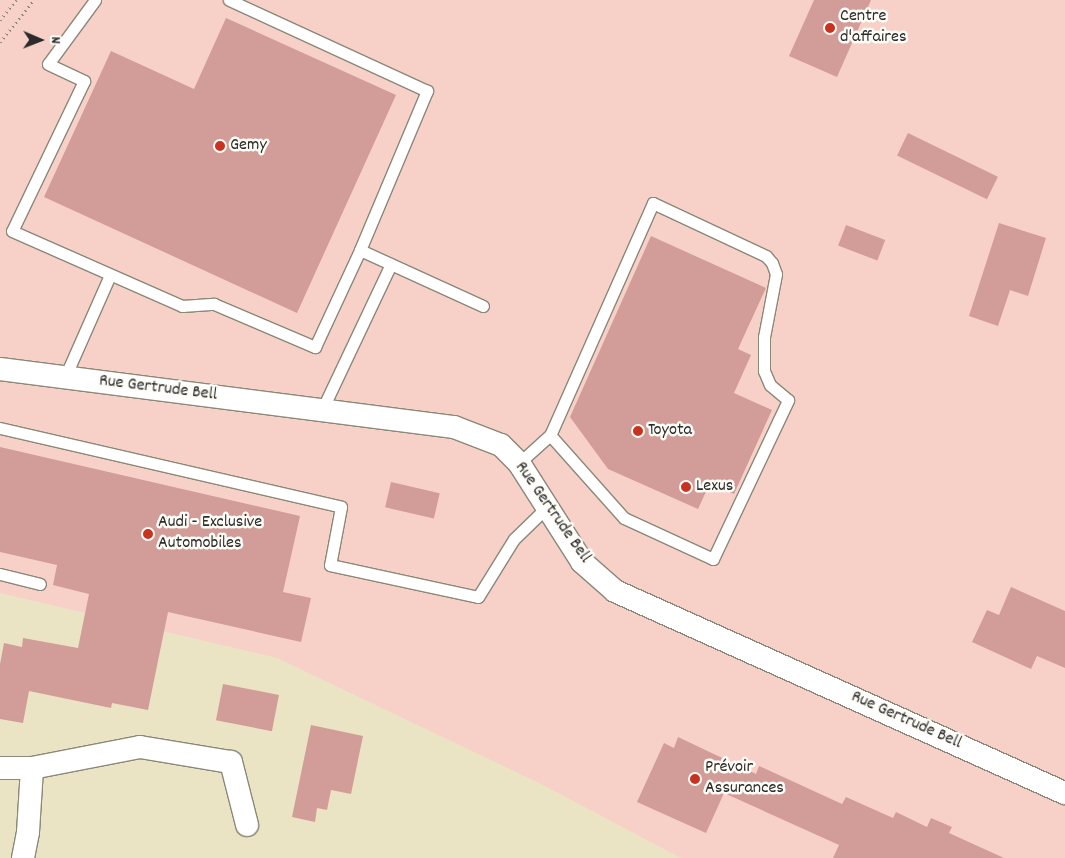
<!DOCTYPE html>
<html>
<head>
<meta charset="utf-8">
<style>
	body { margin:0 }
	#map { position:relative; width:1065px; height:858px; overflow:hidden; background:#eae4c5; font-family:Dekko,sans-serif }
	div>[style] { position:absolute }
	[style*='--x'] { left:calc(var(--x)*1px); top:calc(var(--y)*1px); width:calc(var(--w)*1px); rotate:calc(var(--a)*1deg) }
	.built>* { inset:0; background:#f7d1c8 }
	.building>* { inset:0; background:#d29c98; transform-origin:0 0 }
	.path>* { height:3px; margin-top:-1.5px; transform-origin:0; background:repeating-linear-gradient(90deg,#8a8878 0 1px,transparent 0 5px) }
	.roads { filter:drop-shadow(1px 0 #8a8878) drop-shadow(-1px 0 #8a8878) drop-shadow(0 1px #8a8878) drop-shadow(0 -1px #8a8878) }
	.lane>* { height:11px; margin:-5.5px; padding:0 5.5px; transform-origin:5.5px; border-radius:5.5px; background:#fff }
	.street>* { height:22px; margin:-11px; padding:0 11px; transform-origin:11px; border-radius:11px; background:#fff }
	.dots>* { width:14px; height:14px; translate:-50% -50%; box-sizing:border-box; border:2px solid #fdfcf7; border-radius:50% }
	span { translate:-50% -50%; white-space:nowrap; text-align:center; line-height:1.15; -webkit-text-stroke:5px #fdfcf7; paint-order:stroke }
	.poi-label { font-size:18px; color:#2b2b2b }
	.left { translate:0 -50%; text-align:left }
	.street-label { font-size:18px; color:#2b2b2b }
	.north { position:absolute; left:15px; top:15px; width:50px; height:50px; -webkit-text-stroke:4px #fdfcf7; paint-order:stroke; rotate:91deg; font-size:14px; font-weight:700; line-height:20px; text-align:center; color:#2b2b2b }
	.north::after { content:''; display:block; margin:auto; width:18px; height:22px; background:#2b2b2b; clip-path:polygon(50% 0,100% 100%,50% 72%,0 100%) }
</style>
</head>
<body>
<div id="map">
	<div class="built">
		<div style="clip-path:polygon(0 0,1065px 0,1065px 858px,681px 858px,541px 784px,277px 658px,0 593px)"></div>
	</div>
	<div class="building">
		<div style="clip-path:polygon(814px 0,871px 0,837px 77px,789px 56px)"></div>
		<div style="clip-path:polygon(226px 18px,396px 95px,297px 313px,44px 197px,111px 51px,194px 89px)"></div>
		<div style="left:908px;top:133px;width:100px;height:25px;rotate:26deg"></div>
		<div style="clip-path:polygon(999px 223px,1046px 238px,1028px 296px,1010px 290px,998px 326px,969px 316px)"></div>
		<div style="left:846px;top:225px;width:42px;height:22px;rotate:21deg"></div>
		<div style="clip-path:polygon(651px 236px,766px 288px,738px 349px,751px 355px,734px 393px,772px 410px,734px 494px,710px 483px,698px 509px,608px 469px,570px 417px)"></div>
		<div style="clip-path:polygon(0 447px,300px 516px,283px 592px,311px 598px,301px 642px,168px 612px,148px 710px,112px 703px,111px 708px,29px 691px,23px 723px,0 719px,0 664px,4px 643px,22px 647px,23px 638px,78px 648px,89px 594px,53px 585px,57px 565px,0 552px)"></div>
		<div style="left:391px;top:482px;width:50px;height:26px;rotate:13deg"></div>
		<div style="clip-path:polygon(1011px 587px,1065px 611px,1065px 668px,1037px 656px,1031px 669px,972px 642px,987px 610px,999px 615px)"></div>
		<div style="left:223px;top:684px;width:57px;height:37px;rotate:11deg"></div>
		<div style="clip-path:polygon(311px 725px,363px 736px,351px 794px,331px 790px,327px 810px,317px 808px,315px 822px,292px 817px)"></div>
		<div style="clip-path:polygon(678px 737px,756px 774px,759px 766px,842px 804px,846px 797px,893px 818px,896px 812px,927px 827px,931px 818px,952px 827px,949px 833px,1004px 858px,833px 858px,839px 845px,724px 793px,706px 833px,637px 802px,664px 743px,674px 748px)"></div>
	</div>
	<div class="path">
		<div style="--x:0;--y:20;--w:26;--a:-51"></div>
		<div style="--x:0;--y:42;--w:54;--a:-51"></div>
	</div>
	<div class="roads">
		<div class="lane">
			<div style="--x:95;--y:0;--w:79;--a:126.3"></div>
			<div style="--x:48;--y:64;--w:40;--a:25"></div>
			<div style="--x:84;--y:81;--w:166;--a:115.6"></div>
			<div style="--x:12;--y:231;--w:186;--a:23.8"></div>
			<div style="--x:182;--y:306;--w:32;--a:-4"></div>
			<div style="--x:214;--y:304;--w:110;--a:23.1"></div>
			<div style="--x:315;--y:347;--w:107;--a:-65.1"></div>
			<div style="--x:360;--y:250;--w:173;--a:-67.2"></div>
			<div style="--x:427;--y:91;--w:218;--a:-155.3"></div>
			<div style="--x:360;--y:250;--w:135;--a:24.5"></div>
			<div style="--x:65;--y:377;--w:111;--a:-66.2"></div>
			<div style="--x:322;--y:410;--w:161;--a:-64.7"></div>
			<div style="--x:0;--y:428;--w:350;--a:13"></div>
			<div style="--x:341;--y:507;--w:59;--a:100.7"></div>
			<div style="--x:330;--y:565;--w:151;--a:12.2"></div>
			<div style="--x:478;--y:597;--w:68;--a:-58.2"></div>
			<div style="--x:514;--y:539;--w:47;--a:-44.1"></div>
			<div style="--x:519;--y:463;--w:42;--a:-42.1"></div>
			<div style="--x:550;--y:435;--w:111;--a:48.3"></div>
			<div style="--x:624;--y:518;--w:98;--a:24.7"></div>
			<div style="--x:713;--y:559;--w:176;--a:-64.7"></div>
			<div style="--x:788;--y:400;--w:23;--a:-140"></div>
			<div style="--x:770;--y:385;--w:15;--a:-113"></div>
			<div style="--x:764;--y:371;--w:34;--a:-90"></div>
			<div style="--x:764;--y:337;--w:64;--a:-79.2"></div>
			<div style="--x:776;--y:274;--w:12;--a:-110"></div>
			<div style="--x:772;--y:263;--w:9;--a:-131"></div>
			<div style="--x:766;--y:256;--w:125;--a:-154.9"></div>
			<div style="--x:653;--y:203;--w:254;--a:113.9"></div>
			<div style="--x:0;--y:574;--w:41;--a:14"></div>
		</div>
		<div class="street">
			<div style="--x:0;--y:369;--w:458;--a:7.3"></div>
			<div style="--x:454;--y:427;--w:50;--a:21"></div>
			<div style="--x:501;--y:445;--w:25;--a:45"></div>
			<div style="--x:519;--y:463;--w:117;--a:57.5"></div>
			<div style="--x:582;--y:562;--w:44;--a:41.3"></div>
			<div style="--x:615;--y:591;--w:493;--a:24.2"></div>
			<div style="--x:0;--y:768;--w:32;--a:0"></div>
			<div style="--x:32;--y:768;--w:110;--a:-11"></div>
			<div style="--x:140;--y:747;--w:92;--a:9.4"></div>
			<div style="--x:231;--y:762;--w:65;--a:75.7"></div>
			<div style="--x:23;--y:858;--w:26;--a:-79"></div>
			<div style="--x:28;--y:832;--w:64;--a:-86.4"></div>
		</div>
	</div>
	<div class="dots">
		<div style="left:830px;top:28px;background:#c8321e"></div>
		<div style="left:220px;top:146px;background:#c8321e"></div>
		<div style="left:638px;top:431px;background:#c8321e"></div>
		<div style="left:686px;top:487px;background:#c8321e"></div>
		<div style="left:148px;top:534px;background:#c8321e"></div>
		<div style="left:695px;top:779px;background:#c8321e"></div>
	</div>
	<div class="poi-label">
		<span class="left" style="left:840px;top:28px">Centre<br>d'affaires</span>
		<span class="left" style="left:230px;top:146px">Gemy</span>
		<span class="left" style="left:648px;top:431px">Toyota</span>
		<span class="left" style="left:696px;top:487px">Lexus</span>
		<span class="left" style="left:158px;top:534px">Audi - Exclusive<br>Automobiles</span>
		<span class="left" style="left:705px;top:779px">Prévoir<br>Assurances</span>
	</div>
	<div class="street-label">
		<span style="left:158px;top:389px;rotate:7deg">Rue Gertrude Bell</span>
		<span style="left:552px;top:513px;rotate:55deg">Rue Gertrude Bell</span>
		<span style="left:906px;top:721px;rotate:24deg">Rue Gertrude Bell</span>
	</div>
	<div class="north">N</div>
</div>
</body>
</html>
